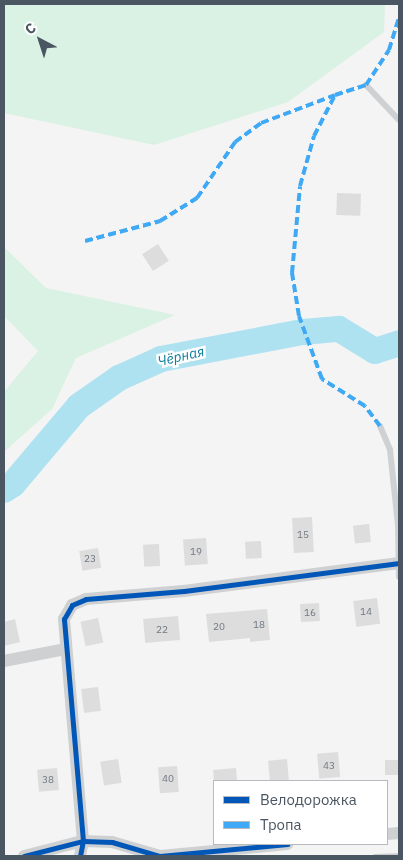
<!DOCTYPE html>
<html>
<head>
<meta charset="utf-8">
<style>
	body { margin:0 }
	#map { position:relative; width:403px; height:860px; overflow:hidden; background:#f4f4f4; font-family:"IBM Plex Sans",sans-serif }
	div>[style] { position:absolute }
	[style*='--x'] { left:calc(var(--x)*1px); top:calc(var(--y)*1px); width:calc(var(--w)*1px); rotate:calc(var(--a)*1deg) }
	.green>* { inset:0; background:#d9f2e3 }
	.river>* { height:26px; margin:-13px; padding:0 13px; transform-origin:13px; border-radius:13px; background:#aee2f0 }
	.building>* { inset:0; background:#ddddde; transform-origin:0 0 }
	.lane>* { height:6px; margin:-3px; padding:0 3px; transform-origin:3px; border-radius:3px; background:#ced0d2 }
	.street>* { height:12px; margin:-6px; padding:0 6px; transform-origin:6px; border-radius:6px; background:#ced0d2 }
	.rail>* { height:4px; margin:-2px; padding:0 2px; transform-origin:2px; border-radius:2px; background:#c9cacc }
	.quiet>* { height:4px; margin-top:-2px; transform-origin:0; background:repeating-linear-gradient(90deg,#3fa9f5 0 8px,transparent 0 12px) }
	.cycleway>* { height:5px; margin:-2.5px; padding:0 2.5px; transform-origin:2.5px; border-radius:2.5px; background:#0057b8 }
	span { translate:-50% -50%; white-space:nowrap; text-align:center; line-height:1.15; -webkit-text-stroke:5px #fff; paint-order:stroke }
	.number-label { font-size:10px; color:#707881 }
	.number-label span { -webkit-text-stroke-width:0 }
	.water-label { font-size:14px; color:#0c7c9b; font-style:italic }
	.frame { position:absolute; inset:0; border:5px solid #4a5661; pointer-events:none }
	.legend { position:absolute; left:213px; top:780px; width:175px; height:65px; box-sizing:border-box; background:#fff; border:1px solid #b7bbc0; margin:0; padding:6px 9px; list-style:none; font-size:15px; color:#4a5661 }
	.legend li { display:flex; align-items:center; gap:10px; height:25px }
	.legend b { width:25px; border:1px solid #b7bbc0 }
	.north { position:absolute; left:15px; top:15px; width:50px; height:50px; -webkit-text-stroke:4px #fff; paint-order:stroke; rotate:320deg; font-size:14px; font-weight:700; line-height:20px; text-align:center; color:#4a5661 }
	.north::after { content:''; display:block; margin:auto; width:18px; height:22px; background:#4a5661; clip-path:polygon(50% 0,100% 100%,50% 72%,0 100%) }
</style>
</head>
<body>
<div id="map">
	<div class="green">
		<div style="clip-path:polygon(4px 4px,385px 4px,384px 32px,288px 102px,154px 145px,4px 113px)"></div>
		<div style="clip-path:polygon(4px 247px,46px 288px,175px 315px,76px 358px,52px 409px,4px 452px,4px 392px,38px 351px,4px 316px)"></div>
	</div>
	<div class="river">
		<div style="--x:4;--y:490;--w:11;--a:-34"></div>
		<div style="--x:13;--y:484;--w:102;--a:-49.8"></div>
		<div style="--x:79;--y:406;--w:49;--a:-35"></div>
		<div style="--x:119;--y:378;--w:46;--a:-24.3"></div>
		<div style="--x:161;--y:359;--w:145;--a:-10.8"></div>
		<div style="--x:303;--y:332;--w:36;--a:-5"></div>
		<div style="--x:339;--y:329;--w:42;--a:31.4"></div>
		<div style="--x:375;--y:351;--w:25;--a:-18"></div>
	</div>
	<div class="building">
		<div style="left:337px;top:193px;width:24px;height:22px;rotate:2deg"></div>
		<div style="left:158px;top:244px;width:20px;height:19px;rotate:57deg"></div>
		<div style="left:312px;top:517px;width:35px;height:20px;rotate:87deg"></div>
		<div style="left:369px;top:524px;width:18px;height:16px;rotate:84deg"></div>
		<div style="left:206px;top:538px;width:26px;height:23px;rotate:86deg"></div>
		<div style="left:261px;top:541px;width:17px;height:16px;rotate:87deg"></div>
		<div style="left:159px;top:544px;width:22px;height:16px;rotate:87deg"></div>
		<div style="left:98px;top:548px;width:20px;height:19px;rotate:81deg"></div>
		<div style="left:377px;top:598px;width:26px;height:24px;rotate:83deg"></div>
		<div style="left:319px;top:603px;width:18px;height:19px;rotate:87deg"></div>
		<div style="clip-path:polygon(267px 609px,270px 640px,250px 642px,250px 638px,209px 642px,206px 614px)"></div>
		<div style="left:178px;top:616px;width:24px;height:35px;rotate:85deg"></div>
		<div style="left:98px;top:618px;width:25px;height:18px;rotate:78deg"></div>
		<div style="clip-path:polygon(15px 619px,20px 642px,4px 646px,4px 622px)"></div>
		<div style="left:98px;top:687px;width:24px;height:17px;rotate:83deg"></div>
		<div style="left:338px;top:752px;width:25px;height:21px;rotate:85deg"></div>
		<div style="left:118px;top:759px;width:24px;height:18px;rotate:81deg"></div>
		<div style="left:287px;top:759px;width:22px;height:19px;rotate:85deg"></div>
		<div style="left:399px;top:760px;width:15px;height:14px;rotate:90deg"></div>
		<div style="left:177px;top:766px;width:26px;height:19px;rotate:86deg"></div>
		<div style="left:57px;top:768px;width:22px;height:20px;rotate:85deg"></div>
		<div style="clip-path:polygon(236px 768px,237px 781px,214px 781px,213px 770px)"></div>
	</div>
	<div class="lane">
		<div style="--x:366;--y:85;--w:48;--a:46.7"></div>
		<div style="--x:380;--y:426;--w:26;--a:67"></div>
		<div style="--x:390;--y:450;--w:75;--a:83.9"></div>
		<div style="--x:398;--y:525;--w:52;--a:88.9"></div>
	</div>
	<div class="street">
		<div style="--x:4;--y:661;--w:62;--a:-11.1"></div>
		<div style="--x:387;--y:834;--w:12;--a:-5"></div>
		<div style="--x:24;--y:856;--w:61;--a:-14.3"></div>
		<div style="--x:83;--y:841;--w:29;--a:2"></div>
		<div style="--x:112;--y:842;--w:50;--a:16.3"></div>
		<div style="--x:160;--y:856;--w:128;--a:-5.4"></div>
		<div style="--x:80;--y:856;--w:15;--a:-79"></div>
		<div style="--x:83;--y:841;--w:223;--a:-94.9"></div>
		<div style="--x:64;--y:619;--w:16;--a:-60"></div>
		<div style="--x:72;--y:605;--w:15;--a:-23"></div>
		<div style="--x:86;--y:599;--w:98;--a:-4.7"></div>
		<div style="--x:184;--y:591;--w:217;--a:-7.4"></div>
	</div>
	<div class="rail">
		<div style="--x:375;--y:856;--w:24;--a:-2"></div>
	</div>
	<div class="quiet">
		<div style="--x:85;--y:241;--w:78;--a:-14.9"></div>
		<div style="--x:160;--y:221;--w:44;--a:-31.9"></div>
		<div style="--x:197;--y:198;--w:68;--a:-55.8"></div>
		<div style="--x:235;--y:142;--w:32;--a:-36"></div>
		<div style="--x:261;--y:123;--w:79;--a:-20.7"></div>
		<div style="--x:380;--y:426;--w:25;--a:-127"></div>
		<div style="--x:365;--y:406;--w:51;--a:-147.9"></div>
		<div style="--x:322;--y:379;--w:67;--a:-110.1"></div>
		<div style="--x:299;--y:316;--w:44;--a:-99.2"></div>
		<div style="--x:292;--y:273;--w:87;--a:-84.7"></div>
		<div style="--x:300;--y:186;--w:52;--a:-74.4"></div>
		<div style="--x:314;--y:136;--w:46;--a:-62.9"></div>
		<div style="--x:335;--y:95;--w:33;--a:-18"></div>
		<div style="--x:366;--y:85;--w:42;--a:-56.7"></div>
		<div style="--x:389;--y:50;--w:34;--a:-73"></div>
	</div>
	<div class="cycleway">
		<div style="--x:24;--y:856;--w:61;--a:-14.3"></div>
		<div style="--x:83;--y:841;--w:29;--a:2"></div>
		<div style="--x:112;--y:842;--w:50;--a:16.3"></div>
		<div style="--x:160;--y:856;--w:128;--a:-5.4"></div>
		<div style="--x:80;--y:856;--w:15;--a:-79"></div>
		<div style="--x:83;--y:841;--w:223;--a:-94.9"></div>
		<div style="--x:64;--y:619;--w:16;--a:-60"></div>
		<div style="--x:72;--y:605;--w:15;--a:-23"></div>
		<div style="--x:86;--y:599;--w:98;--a:-4.7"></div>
		<div style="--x:184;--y:591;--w:217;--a:-7.4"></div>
	</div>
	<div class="number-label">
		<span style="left:303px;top:535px">15</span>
		<span style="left:196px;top:552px">19</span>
		<span style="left:90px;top:559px">23</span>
		<span style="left:366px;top:612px">14</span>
		<span style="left:310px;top:613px">16</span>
		<span style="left:259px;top:625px">18</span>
		<span style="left:219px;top:627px">20</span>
		<span style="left:162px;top:630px">22</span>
		<span style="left:329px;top:766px">43</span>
		<span style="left:168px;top:779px">40</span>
		<span style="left:48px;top:780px">38</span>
	</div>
	<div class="water-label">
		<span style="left:181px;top:356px;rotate:-13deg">Чёрная</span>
	</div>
	<div class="frame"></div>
	<ul class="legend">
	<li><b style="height:6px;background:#0057b8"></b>Велодорожка</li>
	<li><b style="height:6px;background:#3fa9f5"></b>Тропа</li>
	</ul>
	<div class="north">С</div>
</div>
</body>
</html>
